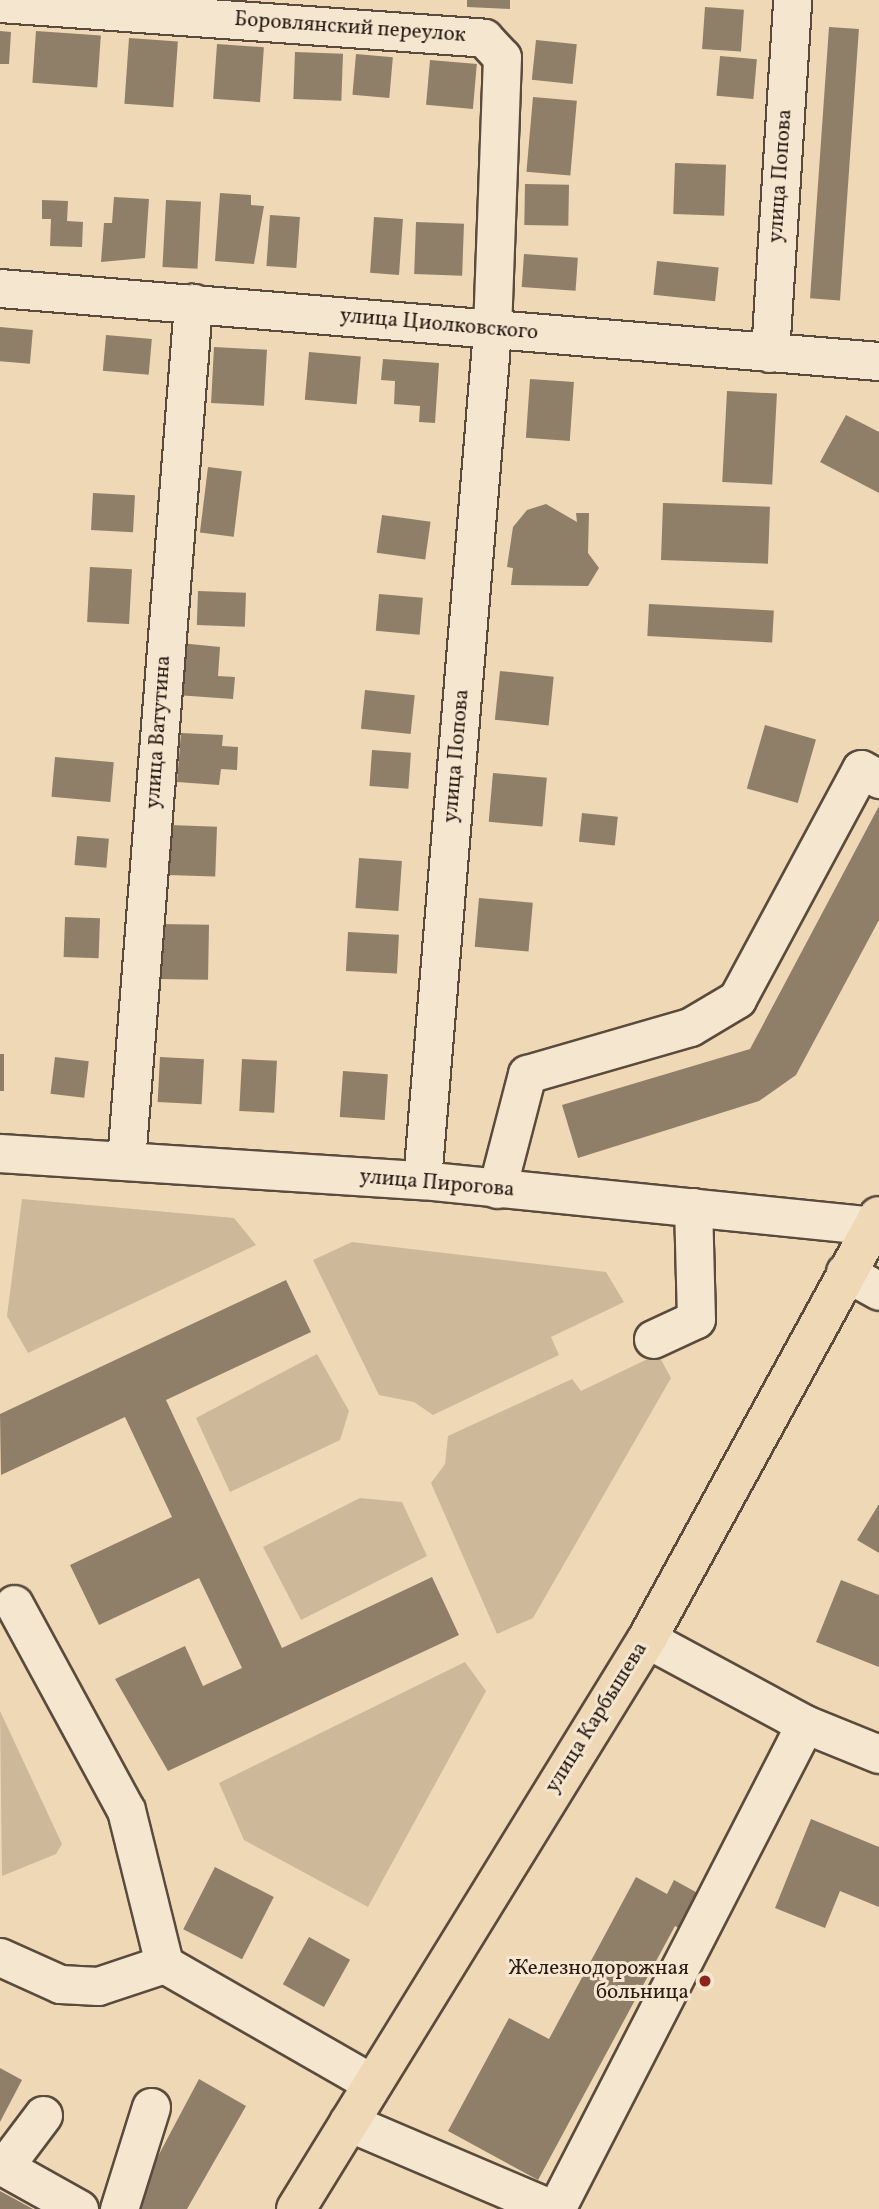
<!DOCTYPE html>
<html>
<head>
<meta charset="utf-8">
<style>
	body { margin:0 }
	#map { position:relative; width:879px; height:2209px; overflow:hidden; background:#efd8b5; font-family:Vollkorn,serif }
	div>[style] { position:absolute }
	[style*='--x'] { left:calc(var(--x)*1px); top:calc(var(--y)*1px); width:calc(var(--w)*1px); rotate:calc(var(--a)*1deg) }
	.green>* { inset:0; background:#cdb89a }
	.building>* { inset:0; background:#8f7e68; transform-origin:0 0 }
	.roads { filter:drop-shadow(2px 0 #5a4b3d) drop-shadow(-2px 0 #5a4b3d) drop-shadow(0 2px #5a4b3d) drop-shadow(0 -2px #5a4b3d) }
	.minor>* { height:37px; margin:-18.5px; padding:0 18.5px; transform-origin:18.5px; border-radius:18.5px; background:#f5e6cf }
	.major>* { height:38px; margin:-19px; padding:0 19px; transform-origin:19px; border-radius:19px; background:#efd8b5 }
	.dots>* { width:19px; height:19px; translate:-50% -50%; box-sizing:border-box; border:4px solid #f5e6cf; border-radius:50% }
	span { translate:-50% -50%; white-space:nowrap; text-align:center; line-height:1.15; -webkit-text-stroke:6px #f5e6cf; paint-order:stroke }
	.street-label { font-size:21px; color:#281c15 }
	.poi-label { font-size:21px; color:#281c15 }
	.right { translate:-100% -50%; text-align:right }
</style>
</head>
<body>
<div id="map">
	<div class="green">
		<div style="clip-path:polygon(22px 1199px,234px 1218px,256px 1245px,28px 1353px,7px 1316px)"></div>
		<div style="clip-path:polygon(352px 1242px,606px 1272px,624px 1302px,551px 1337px,559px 1355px,433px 1415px,414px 1402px,379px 1395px,313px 1260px)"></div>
		<div style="clip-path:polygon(317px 1354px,349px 1411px,340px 1440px,230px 1492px,196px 1418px)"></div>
		<div style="clip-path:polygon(658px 1354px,671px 1378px,533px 1618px,497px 1634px,431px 1483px,445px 1464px,448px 1436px,572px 1379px,581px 1391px)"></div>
		<div style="clip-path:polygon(360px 1498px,402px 1502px,427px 1556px,301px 1620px,263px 1547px)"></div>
		<div style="clip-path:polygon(465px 1662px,486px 1691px,368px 1907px,244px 1840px,219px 1783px)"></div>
		<div style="clip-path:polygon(0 1711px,62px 1844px,56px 1854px,2px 1876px)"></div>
	</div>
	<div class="building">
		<div style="clip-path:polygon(467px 0,510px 0,510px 9px,467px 7px)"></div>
		<div style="left:705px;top:7px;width:39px;height:42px;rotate:4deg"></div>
		<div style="left:829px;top:27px;width:30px;height:272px;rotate:4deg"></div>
		<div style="clip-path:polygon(0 31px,11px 32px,9px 64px,0 64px)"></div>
		<div style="left:36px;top:31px;width:65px;height:52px;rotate:4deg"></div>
		<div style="left:129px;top:38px;width:49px;height:66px;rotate:4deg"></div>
		<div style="left:536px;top:40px;width:41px;height:40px;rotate:6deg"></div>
		<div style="left:217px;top:44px;width:47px;height:55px;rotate:4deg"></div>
		<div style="left:295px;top:52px;width:48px;height:47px;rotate:2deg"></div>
		<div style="left:356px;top:54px;width:37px;height:41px;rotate:5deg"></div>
		<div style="left:720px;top:56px;width:37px;height:40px;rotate:5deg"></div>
		<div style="left:430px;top:60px;width:47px;height:45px;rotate:5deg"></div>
		<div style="left:533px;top:97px;width:44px;height:75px;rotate:5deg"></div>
		<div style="left:675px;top:163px;width:51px;height:51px;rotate:2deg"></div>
		<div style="left:525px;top:184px;width:44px;height:41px;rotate:1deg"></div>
		<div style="clip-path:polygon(220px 193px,251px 195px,251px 205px,264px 206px,254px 264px,215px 261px)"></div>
		<div style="clip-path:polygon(114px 197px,149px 199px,145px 258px,101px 262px,104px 223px,112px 223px)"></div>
		<div style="clip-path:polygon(42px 200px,68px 201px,67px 221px,83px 222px,82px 247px,50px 246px,51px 219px,42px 219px)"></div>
		<div style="left:166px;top:200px;width:35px;height:67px;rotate:3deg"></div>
		<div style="left:270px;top:215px;width:30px;height:51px;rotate:4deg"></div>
		<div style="left:374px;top:217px;width:29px;height:56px;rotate:4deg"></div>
		<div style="left:416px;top:222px;width:48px;height:52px;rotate:2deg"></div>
		<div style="left:524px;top:254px;width:54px;height:33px;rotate:4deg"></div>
		<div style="left:657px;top:261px;width:62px;height:34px;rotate:6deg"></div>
		<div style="left:0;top:327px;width:33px;height:34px;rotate:5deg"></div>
		<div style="left:106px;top:335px;width:46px;height:36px;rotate:5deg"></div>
		<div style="left:214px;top:347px;width:53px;height:56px;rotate:3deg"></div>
		<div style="left:309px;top:352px;width:52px;height:48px;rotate:5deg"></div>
		<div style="clip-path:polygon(383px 359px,439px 363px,435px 423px,419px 422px,420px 406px,394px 404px,395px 381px,381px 380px)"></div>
		<div style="left:530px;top:379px;width:44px;height:59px;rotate:4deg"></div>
		<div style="left:727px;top:391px;width:50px;height:91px;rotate:3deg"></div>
		<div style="clip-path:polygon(846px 415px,879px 432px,879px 493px,820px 462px)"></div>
		<div style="left:208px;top:467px;width:34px;height:66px;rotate:7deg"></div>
		<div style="left:93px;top:493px;width:42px;height:37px;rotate:3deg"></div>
		<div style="left:663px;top:503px;width:107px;height:57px;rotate:2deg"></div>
		<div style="clip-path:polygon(546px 504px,577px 522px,576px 513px,589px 513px,588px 553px,599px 568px,588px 586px,511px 585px,513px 568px,507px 567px,513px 527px,527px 510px)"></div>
		<div style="left:382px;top:515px;width:49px;height:38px;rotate:8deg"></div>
		<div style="left:90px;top:567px;width:42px;height:55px;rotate:3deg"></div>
		<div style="left:198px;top:591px;width:48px;height:34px;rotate:2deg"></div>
		<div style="left:379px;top:594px;width:44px;height:37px;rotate:5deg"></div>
		<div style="left:649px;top:604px;width:125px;height:32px;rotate:3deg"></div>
		<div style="clip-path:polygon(180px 643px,220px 647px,218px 676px,235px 677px,233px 699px,176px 695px)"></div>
		<div style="left:500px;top:671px;width:54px;height:49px;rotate:6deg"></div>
		<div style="left:365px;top:690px;width:50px;height:39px;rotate:6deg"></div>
		<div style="left:765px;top:725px;width:53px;height:66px;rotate:16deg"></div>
		<div style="clip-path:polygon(181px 733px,223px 735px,222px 746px,238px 747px,237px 770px,221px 769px,219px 785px,177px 782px)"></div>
		<div style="left:372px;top:750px;width:39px;height:36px;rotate:4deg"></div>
		<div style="left:55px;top:757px;width:59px;height:40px;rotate:5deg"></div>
		<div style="left:493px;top:773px;width:54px;height:49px;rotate:5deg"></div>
		<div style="clip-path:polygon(879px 806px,879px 920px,796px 1075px,759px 1101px,578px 1158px,562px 1105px,750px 1049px)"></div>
		<div style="left:582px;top:813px;width:36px;height:29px;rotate:6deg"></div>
		<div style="left:170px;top:825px;width:47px;height:50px;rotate:2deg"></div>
		<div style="left:77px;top:836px;width:32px;height:29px;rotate:5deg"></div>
		<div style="left:359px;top:858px;width:43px;height:50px;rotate:4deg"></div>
		<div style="left:479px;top:898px;width:54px;height:49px;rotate:5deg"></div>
		<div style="left:65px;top:917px;width:35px;height:40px;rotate:2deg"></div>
		<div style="left:159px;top:924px;width:50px;height:55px;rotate:1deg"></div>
		<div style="left:348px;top:932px;width:51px;height:39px;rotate:3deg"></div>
		<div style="left:0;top:1054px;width:4px;height:37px"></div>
		<div style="left:55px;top:1057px;width:34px;height:37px;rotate:7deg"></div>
		<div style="left:160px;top:1057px;width:44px;height:45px;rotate:3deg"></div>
		<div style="left:242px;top:1059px;width:35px;height:52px;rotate:3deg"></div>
		<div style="left:343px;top:1071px;width:45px;height:46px;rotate:4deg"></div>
		<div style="clip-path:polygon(286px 1280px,311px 1332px,166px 1400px,282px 1648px,432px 1577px,459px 1635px,168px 1771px,115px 1679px,185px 1646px,203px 1686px,242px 1668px,199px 1578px,99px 1625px,70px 1565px,172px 1517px,125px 1417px,1px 1475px,0 1414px)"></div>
		<div style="clip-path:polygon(879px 1504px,879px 1553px,857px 1540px)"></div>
		<div style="clip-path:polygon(841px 1580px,879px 1595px,879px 1667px,816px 1642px)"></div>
		<div style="clip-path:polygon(811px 1819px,879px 1847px,879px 1907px,840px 1891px,825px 1928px,775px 1908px)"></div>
		<div style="left:215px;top:1867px;width:66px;height:70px;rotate:27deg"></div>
		<div style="clip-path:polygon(636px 1877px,667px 1894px,674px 1880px,703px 1896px,684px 1931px,675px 1926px,538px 2180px,448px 2131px,509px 2018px,549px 2039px)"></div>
		<div style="left:309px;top:1937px;width:47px;height:54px;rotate:29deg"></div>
		<div style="clip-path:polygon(0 2068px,22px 2080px,0 2122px)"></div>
		<div style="clip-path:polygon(199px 2079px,246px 2106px,187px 2209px,130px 2209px)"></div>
		<div style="clip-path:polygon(0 2191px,33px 2209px,0 2209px)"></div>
	</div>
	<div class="roads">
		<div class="minor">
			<div style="--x:0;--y:3;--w:485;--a:4.1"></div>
			<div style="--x:484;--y:38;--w:26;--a:47"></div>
			<div style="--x:502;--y:57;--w:274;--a:92.1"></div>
			<div style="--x:492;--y:331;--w:852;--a:94.71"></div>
			<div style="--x:0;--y:288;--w:882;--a:4.75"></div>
			<div style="--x:770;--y:353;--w:354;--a:-86.4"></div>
			<div style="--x:0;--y:1153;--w:423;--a:3.7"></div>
			<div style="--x:422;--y:1180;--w:453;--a:5.8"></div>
			<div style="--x:126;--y:1161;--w:861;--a:-85.53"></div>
			<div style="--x:497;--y:1189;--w:119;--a:-75.4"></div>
			<div style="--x:527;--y:1074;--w:170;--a:-16.1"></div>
			<div style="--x:690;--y:1027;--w:55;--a:-30.8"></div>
			<div style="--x:737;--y:999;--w:261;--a:-61.7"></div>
			<div style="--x:861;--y:769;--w:21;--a:29"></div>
			<div style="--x:845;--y:1272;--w:39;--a:29"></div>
			<div style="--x:653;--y:1339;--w:47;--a:-24.9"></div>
			<div style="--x:696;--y:1319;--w:112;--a:-91.5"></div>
			<div style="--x:14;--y:1604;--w:234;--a:61.5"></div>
			<div style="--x:126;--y:1810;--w:159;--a:76.1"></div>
			<div style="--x:164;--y:1964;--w:240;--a:29.8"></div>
			<div style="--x:805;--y:1724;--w:80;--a:22.1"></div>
			<div style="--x:0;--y:1957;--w:66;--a:24.2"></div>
			<div style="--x:60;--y:1984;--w:38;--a:3"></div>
			<div style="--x:98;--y:1986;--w:70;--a:-18.4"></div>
			<div style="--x:43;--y:2115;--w:65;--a:126.9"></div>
			<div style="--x:4;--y:2167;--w:86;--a:29.2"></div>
			<div style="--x:348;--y:2122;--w:222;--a:23.1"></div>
			<div style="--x:119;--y:2209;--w:107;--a:-72.6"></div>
			<div style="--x:556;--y:2209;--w:545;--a:-62.82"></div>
			<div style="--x:805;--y:1724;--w:179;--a:-151.7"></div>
		</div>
		<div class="major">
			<div style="--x:296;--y:2209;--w:669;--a:-58.38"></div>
			<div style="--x:647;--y:1639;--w:482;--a:-61.3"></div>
		</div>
	</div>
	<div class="dots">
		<div style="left:705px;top:1981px;background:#8f2418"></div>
	</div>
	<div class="street-label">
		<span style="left:350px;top:28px;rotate:4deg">Боровлянский переулок</span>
		<span style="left:781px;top:176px;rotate:-86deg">улица Попова</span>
		<span style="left:439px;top:325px;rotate:5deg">улица Циолковского</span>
		<span style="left:159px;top:732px;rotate:-86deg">улица Ватутина</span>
		<span style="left:457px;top:756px;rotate:-85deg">улица Попова</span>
		<span style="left:437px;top:1184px;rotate:5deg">улица Пирогова</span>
		<span style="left:597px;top:1718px;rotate:-58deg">улица Карбышева</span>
	</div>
	<div class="poi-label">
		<span class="right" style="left:689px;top:1981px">Железнодорожная<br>больница</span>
	</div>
</div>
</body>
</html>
